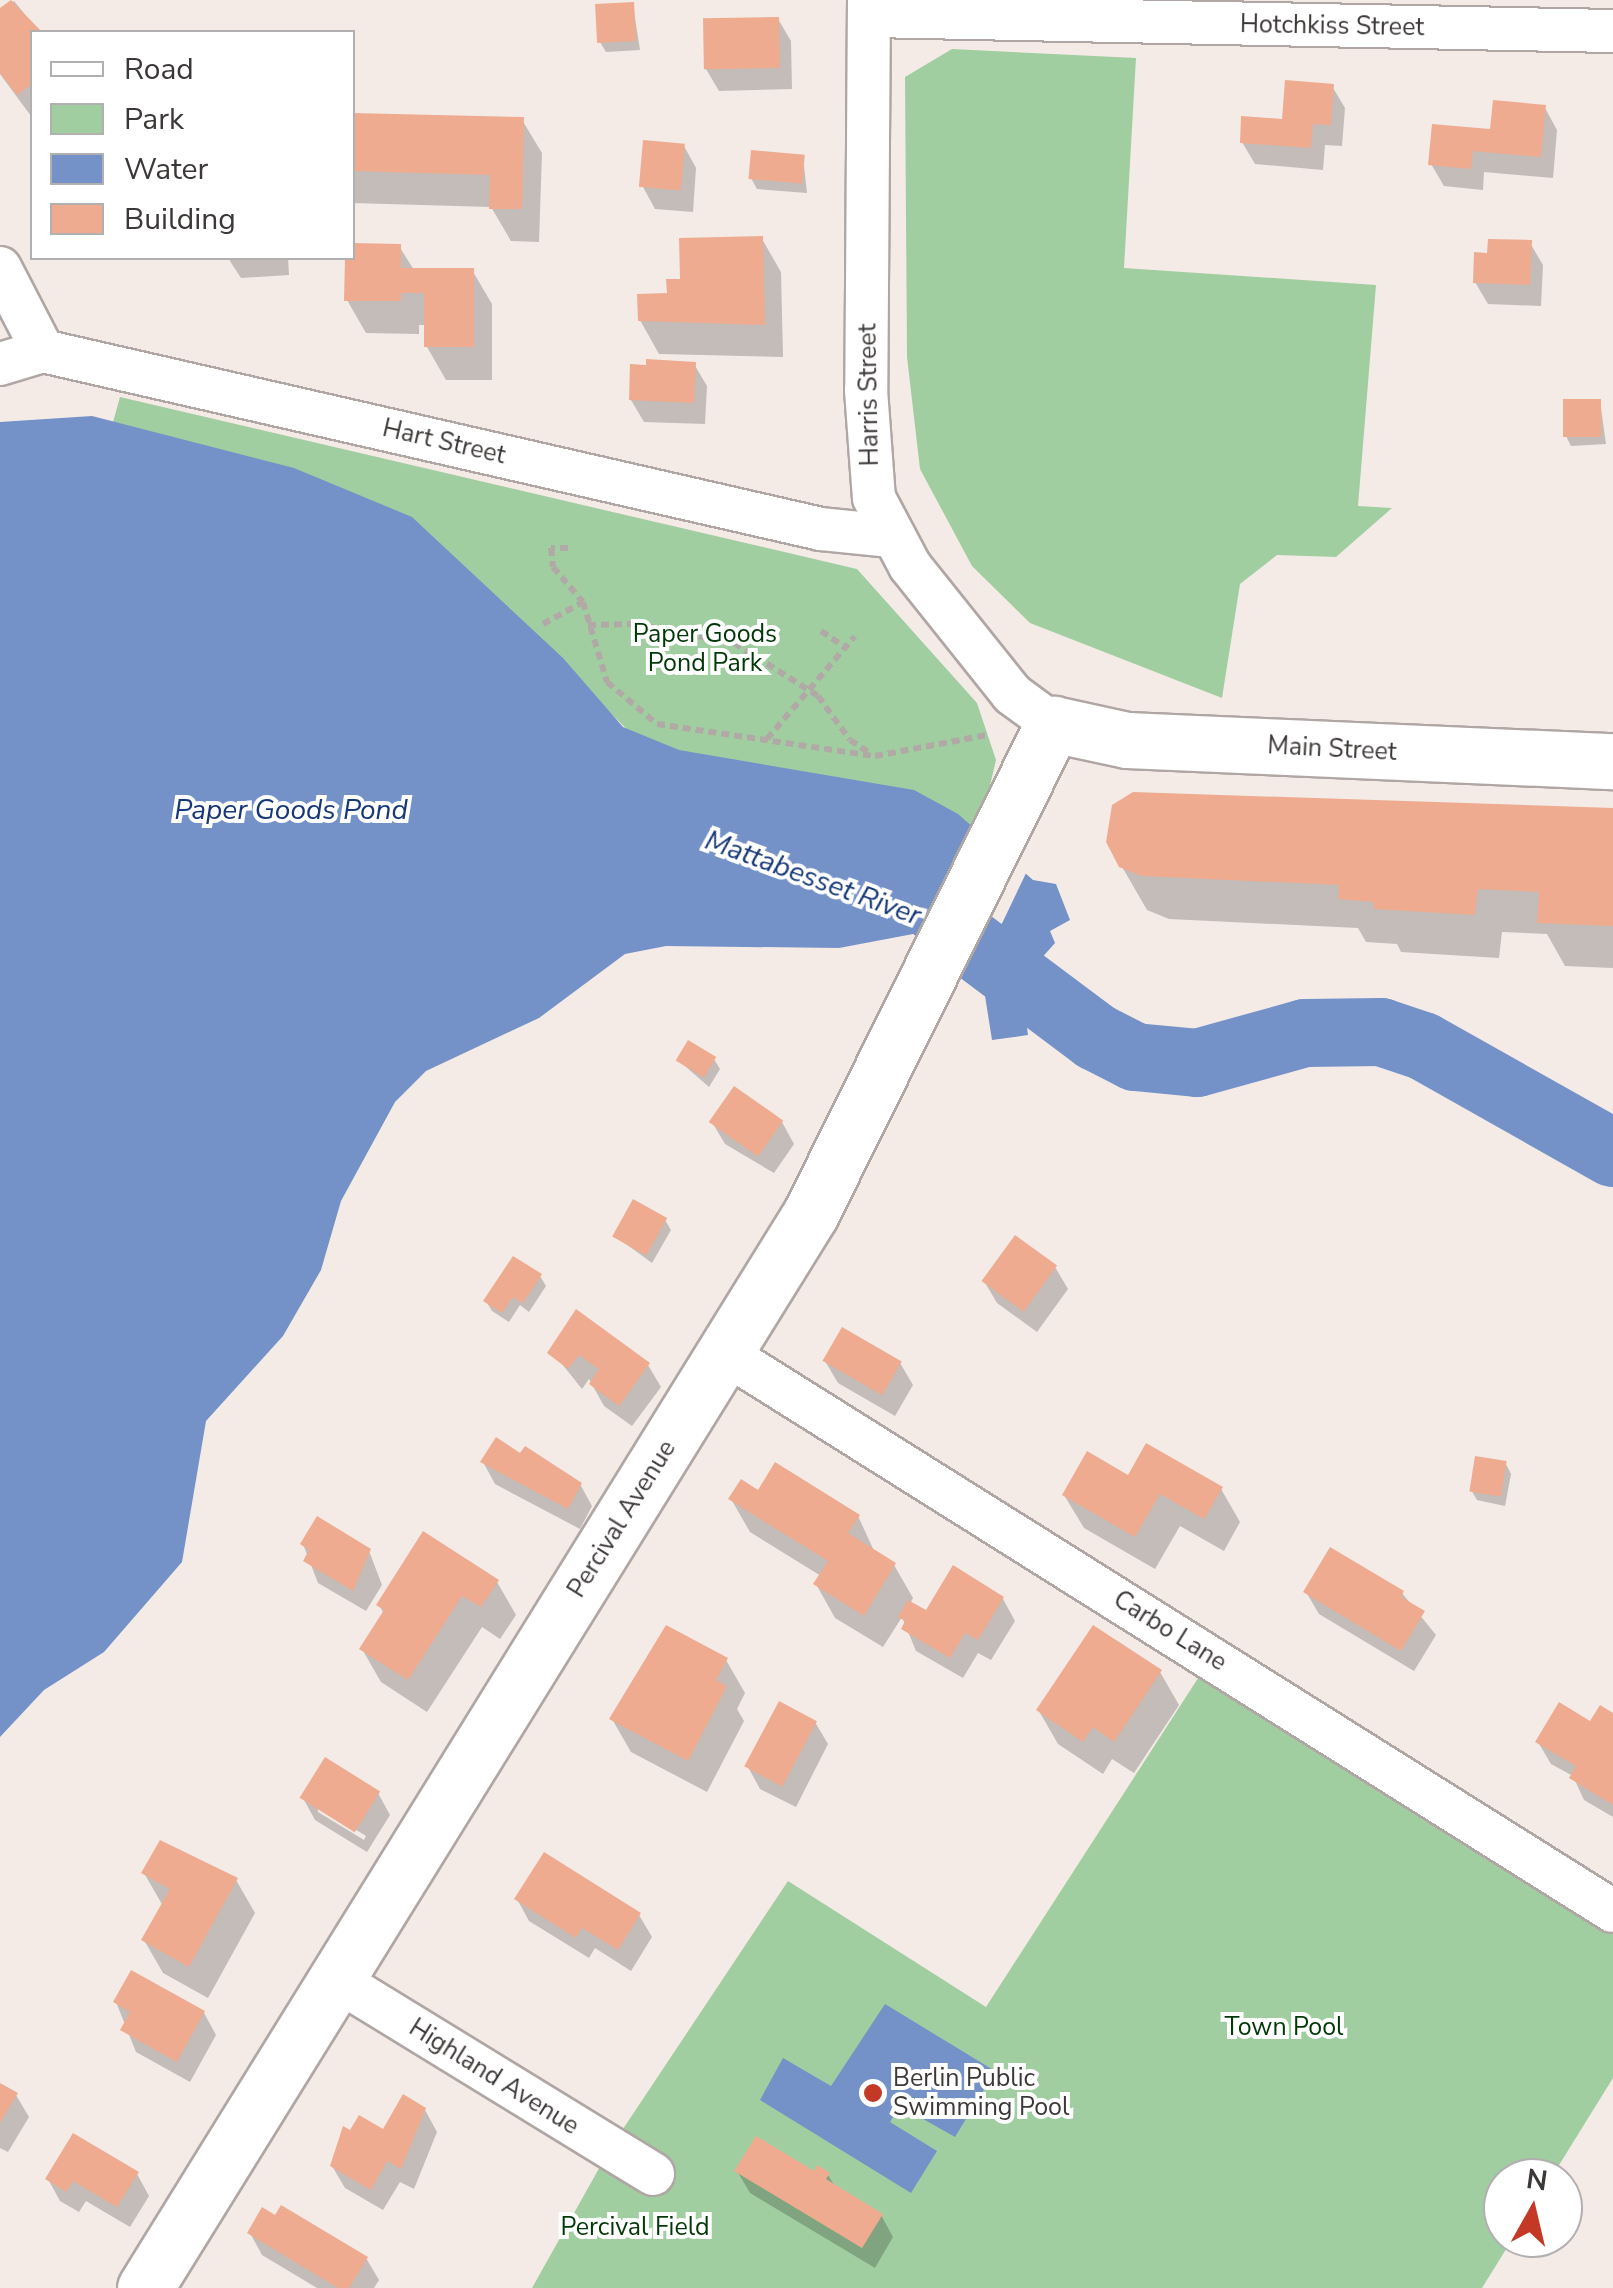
<!DOCTYPE html>
<html>
<head>
<meta charset="utf-8">
<style>
	body { margin:0 }
	#map { position:relative; width:1613px; height:2288px; overflow:hidden; background:#f4ebe7; font-family:"Nunito Sans",sans-serif }
	div>[style] { position:absolute }
	[style*='--x'] { left:calc(var(--x)*1px); top:calc(var(--y)*1px); width:calc(var(--w)*1px); rotate:calc(var(--a)*1deg) }
	.green>* { inset:0; background:#a1cea0 }
	.water>* { inset:0; background:#7492c8 }
	.pier>* { inset:0; background:#f4ebe7 }
	.shadow>* { inset:0; background:#0003 }
	.river>* { height:68px; margin:-34px; padding:0 34px; transform-origin:34px; border-radius:34px; background:#7492c8 }
	.building>* { inset:0; background:#eeab90; transform-origin:0 0 }
	.path>* { height:6px; margin-top:-3px; transform-origin:0; background:repeating-linear-gradient(90deg,#b0a9a6 0 8px,transparent 0 13px) }
	.roads { filter:drop-shadow(2px 0 #b0a7a4) drop-shadow(-2px 0 #b0a7a4) drop-shadow(0 2px #b0a7a4) drop-shadow(0 -2px #b0a7a4) }
	.street>* { height:42px; margin:-21px; padding:0 21px; transform-origin:21px; border-radius:21px; background:#fff }
	.primary>* { height:55px; margin:-27.5px; padding:0 27.5px; transform-origin:27.5px; border-radius:27.5px; background:#fff }
	.dots>* { width:28px; height:28px; translate:-50% -50%; box-sizing:border-box; border:5px solid #fff; border-radius:50% }
	span { translate:-50% -50%; white-space:nowrap; text-align:center; line-height:1.15; -webkit-text-stroke:8px #fff; paint-order:stroke }
	.street-label { font-size:25px; color:#3c3837 }
	.park-label { font-size:25px; color:#003807 }
	.poi-label { font-size:25px; color:#3c3837 }
	.left { translate:0 -50%; text-align:left }
	.water-label { font-size:28px; color:#163879; font-style:italic }
	.legend { position:absolute; left:30px; top:30px; width:325px; height:230px; box-sizing:border-box; background:#fff; border:2px solid #b1afaf; margin:0; padding:12px 18px; list-style:none; font-size:30px; color:#3c3837 }
	.legend li { display:flex; align-items:center; gap:20px; height:50px }
	.legend b { width:50px; border:2px solid #b1afaf }
	.north { position:absolute; left:1483px; top:2158px; width:100px; height:100px; box-sizing:border-box; background:#fff; border:2px solid #b1afaf; border-radius:50%; rotate:8deg; font-size:28px; font-weight:700; line-height:40px; text-align:center; color:#3c3837 }
	.north::after { content:''; display:block; margin:auto; width:35px; height:45px; background:#c43826; clip-path:polygon(50% 0,100% 100%,50% 72%,0 100%) }
</style>
</head>
<body>
<div id="map">
	<div class="green">
		<div style="clip-path:polygon(952px 49px,1136px 58px,1124px 268px,1376px 285px,1358px 506px,1392px 508px,1336px 557px,1277px 555px,1240px 584px,1222px 698px,1030px 623px,972px 566px,920px 469px,907px 357px,905px 77px)"></div>
		<div style="clip-path:polygon(120px 397px,857px 569px,977px 703px,996px 760px,988px 794px,968px 829px,650px 752px,425px 530px,113px 422px)"></div>
		<div style="clip-path:polygon(1202px 1672px,1613px 1924px,1613px 2078px,1551px 2178px,1503px 2178px,1503px 2238px,1513px 2238px,1482px 2288px,532px 2288px,611px 2147px,788px 1881px,986px 2007px)"></div>
	</div>
	<div class="water">
		<div style="clip-path:polygon(92px 416px,294px 468px,412px 517px,563px 658px,623px 727px,679px 750px,914px 790px,958px 814px,1033px 880px,1056px 884px,1070px 920px,1050px 931px,1055px 943px,1031px 970px,1024px 1005px,1028px 1035px,992px 1040px,983px 983px,913px 934px,839px 948px,666px 946px,625px 954px,539px 1018px,426px 1071px,395px 1102px,341px 1201px,321px 1270px,283px 1336px,206px 1421px,182px 1562px,104px 1652px,44px 1690px,0 1737px,0 422px)"></div>
		<div style="clip-path:polygon(885px 2004px,995px 2071px,955px 2137px,900px 2106px,890px 2122px,937px 2151px,911px 2193px,760px 2100px,783px 2058px,831px 2086px)"></div>
	</div>
	<div class="pier">
		<div style="clip-path:polygon(975px 823px,1028px 869px,974px 982px,930px 947px)"></div>
	</div>
	<div class="shadow">
		<div style="clip-path:polygon(14px 1px,39px 32px,32px 32px,31px 116px,0 74px,0 11px)"></div>
		<div style="clip-path:polygon(633px 5px,640px 50px,606px 52px,600px 42px)"></div>
		<div style="clip-path:polygon(778px 19px,791px 41px,792px 89px,719px 91px,706px 69px)"></div>
		<div style="clip-path:polygon(1332px 86px,1345px 108px,1342px 146px,1325px 145px,1323px 170px,1255px 164px,1242px 142px,1285px 122px)"></div>
		<div style="clip-path:polygon(1545px 108px,1557px 130px,1553px 178px,1484px 172px,1483px 190px,1444px 186px,1431px 164px)"></div>
		<div style="clip-path:polygon(352px 116px,522px 120px,542px 153px,539px 242px,511px 241px,491px 207px,352px 203px)"></div>
		<div style="clip-path:polygon(684px 146px,696px 168px,693px 212px,655px 209px,643px 187px)"></div>
		<div style="clip-path:polygon(803px 157px,807px 193px,757px 189px,751px 178px)"></div>
		<div style="clip-path:polygon(762px 239px,781px 272px,783px 357px,659px 354px,640px 320px,682px 281px)"></div>
		<div style="clip-path:polygon(1530px 243px,1543px 265px,1541px 306px,1488px 304px,1475px 282px,1489px 255px)"></div>
		<div style="clip-path:polygon(399px 246px,414px 270px,472px 270px,492px 304px,492px 380px,446px 380px,427px 347px,427px 325px,419px 325px,419px 334px,366px 333px,347px 300px,347px 258px)"></div>
		<div style="clip-path:polygon(228px 258px,288px 258px,289px 275px,241px 278px)"></div>
		<div style="clip-path:polygon(694px 364px,707px 386px,705px 424px,644px 422px,631px 400px)"></div>
		<div style="clip-path:polygon(1600px 401px,1606px 444px,1571px 446px,1566px 436px)"></div>
		<div style="clip-path:polygon(1613px 811px,1613px 968px,1565px 966px,1547px 934px,1502px 932px,1499px 958px,1401px 952px,1397px 944px,1366px 942px,1358px 928px,1169px 919px,1147px 910px,1121px 865px)"></div>
		<div style="clip-path:polygon(714px 1059px,720px 1069px,709px 1087px,678px 1060px)"></div>
		<div style="clip-path:polygon(712px 1122px,782px 1122px,794px 1144px,774px 1173px,725px 1144px)"></div>
		<div style="clip-path:polygon(665px 1220px,671px 1230px,652px 1263px,615px 1236px)"></div>
		<div style="clip-path:polygon(1055px 1267px,1068px 1289px,1037px 1332px,997px 1303px,984px 1281px)"></div>
		<div style="clip-path:polygon(540px 1276px,546px 1286px,529px 1312px,520px 1305px,509px 1322px,492px 1311px,486px 1301px)"></div>
		<div style="clip-path:polygon(577px 1313px,648px 1365px,661px 1387px,632px 1426px,604px 1406px,589px 1379px,582px 1389px,550px 1349px)"></div>
		<div style="clip-path:polygon(825px 1361px,900px 1363px,913px 1385px,895px 1416px,838px 1383px)"></div>
		<div style="clip-path:polygon(521px 1456px,580px 1484px,592px 1506px,580px 1529px,495px 1484px,483px 1462px)"></div>
		<div style="clip-path:polygon(1506px 1464px,1511px 1474px,1505px 1506px,1477px 1500px,1471px 1490px)"></div>
		<div style="clip-path:polygon(1129px 1478px,1221px 1489px,1240px 1522px,1224px 1551px,1180px 1526px,1155px 1569px,1084px 1528px,1064px 1495px)"></div>
		<div style="clip-path:polygon(759px 1493px,858px 1516px,875px 1553px,894px 1565px,913px 1598px,910px 1604px,927px 1613px,1003px 1599px,1015px 1621px,991px 1660px,978px 1653px,963px 1678px,916px 1651px,902px 1617px,883px 1647px,835px 1618px,816px 1584px,821px 1576px,750px 1532px,731px 1499px)"></div>
		<div style="clip-path:polygon(303px 1544px,369px 1551px,382px 1585px,366px 1611px,318px 1583px)"></div>
		<div style="clip-path:polygon(497px 1582px,516px 1615px,500px 1639px,482px 1627px,427px 1712px,381px 1682px,362px 1649px,384px 1614px,379px 1605px)"></div>
		<div style="clip-path:polygon(1306px 1592px,1402px 1593px,1436px 1635px,1414px 1671px,1319px 1614px)"></div>
		<div style="clip-path:polygon(726px 1660px,745px 1693px,737px 1709px,744px 1721px,707px 1792px,631px 1752px,612px 1719px,634px 1678px)"></div>
		<div style="clip-path:polygon(1160px 1672px,1179px 1705px,1134px 1773px,1112px 1759px,1103px 1774px,1058px 1744px,1039px 1711px)"></div>
		<div style="clip-path:polygon(1613px 1716px,1613px 1817px,1584px 1800px,1573px 1776px,1551px 1764px,1538px 1742px)"></div>
		<div style="clip-path:polygon(815px 1722px,828px 1744px,796px 1807px,760px 1789px,748px 1767px)"></div>
		<div style="clip-path:polygon(evenodd,378px 1793px,390px 1815px,367px 1852px,315px 1820px,303px 1798px,378px 1793px,318px 1806px,366px 1836px,364px 1840px,318px 1812px,318px 1806px)"></div>
		<div style="clip-path:polygon(144px 1873px,236px 1880px,255px 1913px,208px 1998px,163px 1973px,144px 1940px,163px 1906px)"></div>
		<div style="clip-path:polygon(517px 1899px,639px 1915px,652px 1937px,631px 1971px,595px 1948px,589px 1958px,529px 1921px)"></div>
		<div style="clip-path:polygon(116px 2002px,204px 2013px,216px 2035px,190px 2082px,136px 2052px)"></div>
		<div style="clip-path:polygon(0 2086px,16px 2095px,29px 2117px,8px 2152px,0 2148px)"></div>
		<div style="clip-path:polygon(425px 2110px,437px 2132px,414px 2189px,400px 2182px,383px 2210px,345px 2188px,332px 2166px)"></div>
		<div style="clip-path:polygon(737px 2171px,828px 2175px,836px 2188px,881px 2215px,893px 2237px,875px 2268px,750px 2193px)"></div>
		<div style="clip-path:polygon(137px 2174px,149px 2196px,130px 2227px,86px 2201px,79px 2212px,60px 2201px,48px 2179px)"></div>
		<div style="clip-path:polygon(250px 2233px,366px 2258px,379px 2280px,374px 2288px,317px 2288px,262px 2255px)"></div>
	</div>
	<div class="river">
		<div style="--x:953;--y:930;--w:179;--a:36.8"></div>
		<div style="--x:1096;--y:1037;--w:44;--a:27.1"></div>
		<div style="--x:1135;--y:1057;--w:62;--a:5.5"></div>
		<div style="--x:1197;--y:1063;--w:112;--a:-15.5"></div>
		<div style="--x:1305;--y:1033;--w:76;--a:-0.8"></div>
		<div style="--x:1381;--y:1032;--w:44;--a:18.4"></div>
		<div style="--x:1423;--y:1046;--w:218;--a:29.4"></div>
	</div>
	<div class="building">
		<div style="clip-path:polygon(11px 0,42px 32px,32px 32px,32px 84px,17px 95px,0 73px,0 8px)"></div>
		<div style="left:634px;top:2px;width:39px;height:39px;rotate:87deg"></div>
		<div style="left:779px;top:17px;width:51px;height:76px;rotate:89deg"></div>
		<div style="clip-path:polygon(1285px 80px,1334px 84px,1331px 125px,1313px 124px,1311px 148px,1240px 143px,1241px 116px,1282px 119px)"></div>
		<div style="clip-path:polygon(1493px 100px,1546px 105px,1541px 157px,1473px 151px,1471px 169px,1428px 165px,1432px 124px,1490px 129px)"></div>
		<div style="clip-path:polygon(352px 113px,524px 117px,522px 209px,489px 209px,490px 175px,352px 171px)"></div>
		<div style="left:643px;top:140px;width:42px;height:47px;rotate:5deg"></div>
		<div style="left:751px;top:150px;width:54px;height:29px;rotate:5deg"></div>
		<div style="clip-path:polygon(763px 236px,765px 325px,638px 321px,637px 294px,667px 293px,666px 279px,680px 279px,679px 238px)"></div>
		<div style="clip-path:polygon(1488px 239px,1532px 240px,1530px 285px,1473px 283px,1474px 252px,1487px 253px)"></div>
		<div style="clip-path:polygon(352px 243px,401px 244px,401px 268px,474px 268px,474px 347px,424px 347px,424px 293px,401px 293px,401px 301px,344px 301px,345px 258px,352px 258px)"></div>
		<div style="clip-path:polygon(646px 359px,696px 362px,694px 403px,629px 400px,630px 364px,646px 365px)"></div>
		<div style="left:1563px;top:399px;width:38px;height:38px"></div>
		<div style="clip-path:polygon(1133px 792px,1613px 808px,1613px 926px,1537px 923px,1539px 892px,1478px 889px,1475px 915px,1374px 909px,1374px 902px,1338px 899px,1339px 885px,1142px 876px,1119px 867px,1106px 842px,1112px 805px)"></div>
		<div style="left:688px;top:1040px;width:33px;height:24px;rotate:31deg"></div>
		<div style="left:734px;top:1086px;width:60px;height:44px;rotate:35deg"></div>
		<div style="left:633px;top:1199px;width:39px;height:43px;rotate:29deg"></div>
		<div style="left:1015px;top:1235px;width:52px;height:57px;rotate:36deg"></div>
		<div style="clip-path:polygon(513px 1256px,542px 1274px,523px 1303px,513px 1297px,502px 1313px,483px 1301px)"></div>
		<div style="clip-path:polygon(576px 1309px,650px 1363px,619px 1406px,589px 1384px,599px 1369px,579px 1355px,568px 1369px,547px 1353px)"></div>
		<div style="left:842px;top:1327px;width:69px;height:39px;rotate:30deg"></div>
		<div style="clip-path:polygon(496px 1437px,520px 1453px,525px 1446px,582px 1483px,568px 1509px,480px 1462px)"></div>
		<div style="clip-path:polygon(1146px 1443px,1223px 1487px,1204px 1519px,1160px 1494px,1135px 1537px,1062px 1495px,1087px 1451px,1128px 1475px)"></div>
		<div style="left:1475px;top:1456px;width:32px;height:36px;rotate:9deg"></div>
		<div style="clip-path:polygon(775px 1462px,860px 1515px,848px 1533px,896px 1563px,864px 1616px,813px 1584px,828px 1561px,728px 1499px,741px 1479px,758px 1490px)"></div>
		<div style="clip-path:polygon(317px 1516px,371px 1549px,353px 1591px,303px 1561px,309px 1550px,300px 1544px)"></div>
		<div style="clip-path:polygon(423px 1531px,499px 1580px,481px 1607px,462px 1596px,408px 1680px,359px 1649px,384px 1610px,376px 1605px)"></div>
		<div style="clip-path:polygon(1330px 1547px,1404px 1591px,1401px 1597px,1425px 1611px,1401px 1651px,1303px 1592px)"></div>
		<div style="clip-path:polygon(953px 1565px,1004px 1597px,978px 1640px,965px 1633px,950px 1658px,901px 1629px,905px 1621px,898px 1617px,908px 1600px,926px 1610px)"></div>
		<div style="clip-path:polygon(666px 1625px,728px 1658px,716px 1680px,727px 1686px,688px 1761px,609px 1719px)"></div>
		<div style="clip-path:polygon(1093px 1625px,1162px 1670px,1114px 1742px,1093px 1727px,1083px 1742px,1036px 1710px)"></div>
		<div style="left:779px;top:1701px;width:43px;height:74px;rotate:28deg"></div>
		<div style="clip-path:polygon(1559px 1702px,1590px 1721px,1600px 1705px,1613px 1713px,1613px 1805px,1569px 1778px,1576px 1766px,1535px 1742px)"></div>
		<div style="left:325px;top:1757px;width:65px;height:48px;rotate:32deg"></div>
		<div style="clip-path:polygon(160px 1840px,238px 1878px,189px 1967px,141px 1940px,170px 1889px,141px 1873px)"></div>
		<div style="clip-path:polygon(544px 1852px,641px 1913px,618px 1950px,582px 1928px,576px 1938px,514px 1899px)"></div>
		<div style="clip-path:polygon(131px 1970px,205px 2011px,177px 2062px,120px 2030px,130px 2012px,113px 2002px)"></div>
		<div style="clip-path:polygon(0 2083px,18px 2093px,0 2123px)"></div>
		<div style="clip-path:polygon(403px 2094px,426px 2108px,401px 2169px,387px 2161px,371px 2190px,330px 2166px,343px 2126px,350px 2130px,359px 2115px,383px 2129px)"></div>
		<div style="clip-path:polygon(73px 2133px,139px 2172px,117px 2207px,73px 2181px,66px 2192px,45px 2179px)"></div>
		<div style="clip-path:polygon(756px 2136px,814px 2171px,817px 2165px,830px 2173px,826px 2179px,883px 2214px,862px 2248px,734px 2171px)"></div>
		<div style="clip-path:polygon(281px 2205px,368px 2257px,349px 2288px,338px 2288px,247px 2233px,262px 2207px,275px 2215px)"></div>
	</div>
	<div class="path">
		<div style="--x:568;--y:548;--w:17;--a:180"></div>
		<div style="--x:551;--y:548;--w:19;--a:84"></div>
		<div style="--x:553;--y:567;--w:46;--a:49.4"></div>
		<div style="--x:583;--y:602;--w:84;--a:73.3"></div>
		<div style="--x:607;--y:682;--w:65;--a:40"></div>
		<div style="--x:657;--y:724;--w:220;--a:8.4"></div>
		<div style="--x:875;--y:756;--w:114;--a:-10.6"></div>
		<div style="--x:543;--y:624;--w:46;--a:-28.8"></div>
		<div style="--x:588;--y:625;--w:47;--a:-1.2"></div>
		<div style="--x:635;--y:624;--w:101;--a:10.9"></div>
		<div style="--x:734;--y:643;--w:99;--a:32.2"></div>
		<div style="--x:818;--y:696;--w:54;--a:54"></div>
		<div style="--x:850;--y:740;--w:23;--a:34"></div>
		<div style="--x:821;--y:631;--w:30;--a:34"></div>
		<div style="--x:767;--y:739;--w:135;--a:-49.5"></div>
	</div>
	<div class="roads">
		<div class="street">
			<div style="--x:869;--y:0;--w:390;--a:90.4"></div>
			<div style="--x:866;--y:390;--w:108;--a:85.8"></div>
			<div style="--x:874;--y:498;--w:77;--a:62.1"></div>
			<div style="--x:910;--y:566;--w:164;--a:51.4"></div>
			<div style="--x:1012;--y:694;--w:51;--a:36.2"></div>
			<div style="--x:871;--y:16;--w:742;--a:1.16"></div>
			<div style="--x:0;--y:268;--w:93;--a:62.6"></div>
			<div style="--x:0;--y:364;--w:45;--a:-16.8"></div>
			<div style="--x:43;--y:351;--w:798;--a:12.89"></div>
			<div style="--x:821;--y:529;--w:69;--a:5.8"></div>
			<div style="--x:726;--y:1354;--w:1047;--a:32.13"></div>
			<div style="--x:335;--y:1979;--w:373;--a:31.5"></div>
		</div>
		<div class="primary">
			<div style="--x:145;--y:2288;--w:1265;--a:-58.22"></div>
			<div style="--x:811;--y:1213;--w:546;--a:-63.67"></div>
			<div style="--x:1053;--y:724;--w:76;--a:12.2"></div>
			<div style="--x:1127;--y:740;--w:486;--a:2.5"></div>
		</div>
	</div>
	<div class="dots">
		<div style="left:873px;top:2093px;background:#c43826"></div>
	</div>
	<div class="street-label">
		<span style="left:1332px;top:26px;rotate:1deg">Hotchkiss Street</span>
		<span style="left:869px;top:395px;rotate:-91deg">Harris Street</span>
		<span style="left:444px;top:442px;rotate:13deg">Hart Street</span>
		<span style="left:1332px;top:749px;rotate:3deg">Main Street</span>
		<span style="left:622px;top:1519px;rotate:-58deg">Percival Avenue</span>
		<span style="left:1170px;top:1631px;rotate:32deg">Carbo Lane</span>
		<span style="left:494px;top:2077px;rotate:32deg">Highland Avenue</span>
	</div>
	<div class="park-label">
		<span style="left:705px;top:649px">Paper Goods<br>Pond Park</span>
		<span style="left:1284px;top:2027px">Town Pool</span>
		<span style="left:635px;top:2227px">Percival Field</span>
	</div>
	<div class="poi-label">
		<span class="left" style="left:893px;top:2093px">Berlin Public<br>Swimming Pool</span>
	</div>
	<div class="water-label">
		<span style="left:291px;top:810px">Paper Goods Pond</span>
		<span style="left:813px;top:878px;rotate:20deg">Mattabesset River</span>
	</div>
	<ul class="legend">
	<li><b style="height:12px;background:#fff"></b>Road</li>
	<li><b style="height:28px;background:#a1cea0"></b>Park</li>
	<li><b style="height:28px;background:#7492c8"></b>Water</li>
	<li><b style="height:28px;background:#eeab90"></b>Building</li>
	</ul>
	<div class="north">N</div>
</div>
</body>
</html>
